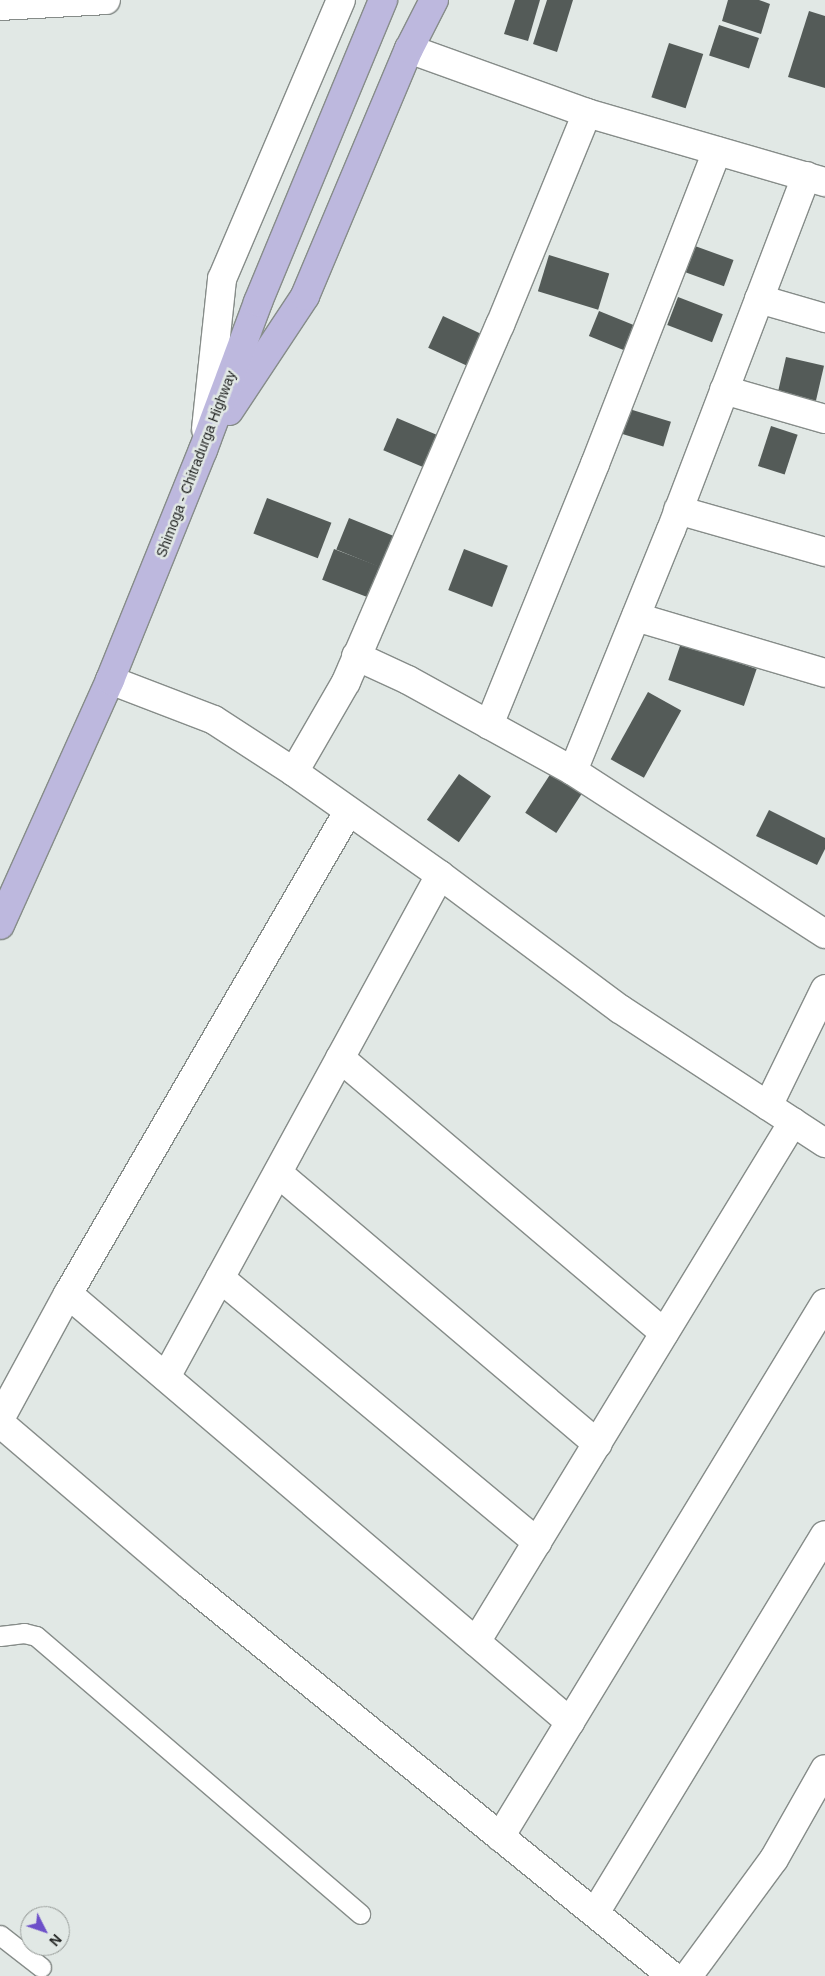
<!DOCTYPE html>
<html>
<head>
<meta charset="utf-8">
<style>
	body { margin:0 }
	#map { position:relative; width:825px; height:1976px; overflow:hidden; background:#e1e8e5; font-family:Helvetica,sans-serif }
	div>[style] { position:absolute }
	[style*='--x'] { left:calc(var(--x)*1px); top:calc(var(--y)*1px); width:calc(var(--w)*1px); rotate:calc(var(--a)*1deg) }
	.building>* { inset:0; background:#545b58; transform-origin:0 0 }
	.roads { filter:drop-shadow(1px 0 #868c89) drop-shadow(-1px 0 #868c89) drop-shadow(0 1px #868c89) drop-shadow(0 -1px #868c89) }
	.service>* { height:19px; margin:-9.5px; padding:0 9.5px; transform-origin:9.5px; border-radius:9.5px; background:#fff }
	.minor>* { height:28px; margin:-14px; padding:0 14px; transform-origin:14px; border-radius:14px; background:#fff }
	.tertiary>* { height:28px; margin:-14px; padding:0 14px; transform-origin:14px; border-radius:14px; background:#fff }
	.primary>* { height:28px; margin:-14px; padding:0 14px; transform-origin:14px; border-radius:14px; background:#bdb8de }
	span { translate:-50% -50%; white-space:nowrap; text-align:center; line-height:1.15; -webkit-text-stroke:5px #e1e8e5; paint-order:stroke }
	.street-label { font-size:14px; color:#222423 }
	.north { position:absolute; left:20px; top:1906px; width:50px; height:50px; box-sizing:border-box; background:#e1e8e5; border:1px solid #959a97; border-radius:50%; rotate:131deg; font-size:14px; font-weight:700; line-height:20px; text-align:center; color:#222423 }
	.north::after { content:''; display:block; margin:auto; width:18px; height:22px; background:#6d50c9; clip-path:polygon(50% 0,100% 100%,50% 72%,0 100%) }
</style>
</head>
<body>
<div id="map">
	<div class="building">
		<div style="clip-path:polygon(515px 0,540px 0,528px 41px,504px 34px)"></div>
		<div style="clip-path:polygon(547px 0,573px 0,557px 52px,533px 44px)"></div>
		<div style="clip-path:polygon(728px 0,759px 0,770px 4px,761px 34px,722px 21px)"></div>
		<div style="clip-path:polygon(809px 11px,825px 16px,825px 88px,788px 77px)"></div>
		<div style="left:719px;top:25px;width:42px;height:32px;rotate:18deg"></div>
		<div style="left:669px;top:43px;width:36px;height:57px;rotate:18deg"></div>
		<div style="left:695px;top:246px;width:41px;height:28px;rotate:20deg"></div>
		<div style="left:549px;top:255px;width:63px;height:38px;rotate:17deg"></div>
		<div style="left:678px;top:297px;width:48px;height:30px;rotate:21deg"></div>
		<div style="left:599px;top:311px;width:42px;height:27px;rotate:22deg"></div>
		<div style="left:443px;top:316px;width:50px;height:35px;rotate:25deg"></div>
		<div style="left:786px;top:357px;width:39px;height:42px;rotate:13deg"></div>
		<div style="left:626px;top:408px;width:47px;height:26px;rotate:17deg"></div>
		<div style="left:397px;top:418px;width:52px;height:35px;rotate:23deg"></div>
		<div style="left:771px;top:426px;width:28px;height:42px;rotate:18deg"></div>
		<div style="left:267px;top:498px;width:69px;height:38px;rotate:21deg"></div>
		<div style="left:349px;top:518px;width:61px;height:34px;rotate:22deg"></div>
		<div style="left:334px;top:549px;width:60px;height:33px;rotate:21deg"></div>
		<div style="left:464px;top:549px;width:47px;height:44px;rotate:21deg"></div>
		<div style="left:681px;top:643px;width:80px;height:39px;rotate:19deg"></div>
		<div style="left:648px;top:692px;width:38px;height:77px;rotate:29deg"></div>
		<div style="left:553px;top:770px;width:37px;height:51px;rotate:33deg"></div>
		<div style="left:459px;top:774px;width:39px;height:56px;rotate:35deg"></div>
		<div style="clip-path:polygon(769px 810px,825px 838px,825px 849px,817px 865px,756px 836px)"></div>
	</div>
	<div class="roads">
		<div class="service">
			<div style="--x:0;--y:1636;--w:24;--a:-7"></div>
			<div style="--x:24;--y:1633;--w:12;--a:14"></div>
			<div style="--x:36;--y:1636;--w:427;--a:40.6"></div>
			<div style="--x:0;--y:1935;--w:52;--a:38"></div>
		</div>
		<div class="minor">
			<div style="--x:0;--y:6;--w:106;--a:-3.2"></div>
			<div style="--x:409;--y:49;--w:189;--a:19.8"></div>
			<div style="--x:587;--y:113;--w:248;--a:16.2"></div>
			<div style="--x:759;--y:299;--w:69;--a:16.1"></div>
			<div style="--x:724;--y:390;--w:105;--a:16"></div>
			<div style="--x:678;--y:510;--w:153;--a:15.9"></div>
			<div style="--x:636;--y:617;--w:197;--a:16.5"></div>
			<div style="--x:356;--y:656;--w:57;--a:24.8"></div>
			<div style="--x:408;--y:680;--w:188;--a:28.9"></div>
			<div style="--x:573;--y:771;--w:300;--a:32.9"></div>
			<div style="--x:110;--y:680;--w:111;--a:21"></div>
			<div style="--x:214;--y:720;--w:95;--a:33"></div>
			<div style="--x:294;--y:772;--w:179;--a:35.2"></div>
			<div style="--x:440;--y:875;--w:224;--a:36.7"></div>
			<div style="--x:620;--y:1009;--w:245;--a:33.2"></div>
			<div style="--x:489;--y:725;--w:282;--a:-67.9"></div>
			<div style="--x:595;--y:464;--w:336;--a:-68.7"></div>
			<div style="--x:573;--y:771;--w:260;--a:-67.9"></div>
			<div style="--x:671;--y:530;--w:379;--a:-69.1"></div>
			<div style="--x:294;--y:772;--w:104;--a:-60"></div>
			<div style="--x:346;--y:682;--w:389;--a:-66.7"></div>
			<div style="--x:500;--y:325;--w:229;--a:-67.7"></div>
			<div style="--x:340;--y:1058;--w:425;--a:40.3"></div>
			<div style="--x:768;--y:1106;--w:130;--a:-64"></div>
			<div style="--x:278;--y:1173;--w:419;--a:40.3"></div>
			<div style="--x:220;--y:1278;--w:413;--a:39.8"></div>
			<div style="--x:68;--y:1294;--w:660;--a:40.45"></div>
			<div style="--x:166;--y:1377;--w:572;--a:-61.37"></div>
			<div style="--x:0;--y:1419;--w:142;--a:-61.5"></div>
			<div style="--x:68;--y:1294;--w:557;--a:-59.85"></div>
			<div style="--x:0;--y:1423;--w:250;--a:40.5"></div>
			<div style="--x:190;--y:1585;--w:621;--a:39.05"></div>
			<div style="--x:476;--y:1642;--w:609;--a:-58.63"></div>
			<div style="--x:500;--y:1837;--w:625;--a:-58.67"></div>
			<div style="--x:595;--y:1913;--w:442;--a:-58.7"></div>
			<div style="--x:688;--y:1976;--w:145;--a:-53.7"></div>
			<div style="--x:774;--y:1859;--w:103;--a:-60.5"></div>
		</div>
		<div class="tertiary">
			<div style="--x:206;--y:429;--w:151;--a:-83.9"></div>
			<div style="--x:222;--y:279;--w:303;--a:-66.9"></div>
		</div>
		<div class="primary">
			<div style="--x:229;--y:411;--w:138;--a:-56.5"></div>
			<div style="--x:305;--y:296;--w:268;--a:-67.2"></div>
			<div style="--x:409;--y:49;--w:55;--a:-63"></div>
			<div style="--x:0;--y:925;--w:269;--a:-65.8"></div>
			<div style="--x:110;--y:680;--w:248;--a:-68"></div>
			<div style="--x:203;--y:450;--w:158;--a:-69.6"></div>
			<div style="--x:258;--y:302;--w:327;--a:-67.5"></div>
		</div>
	</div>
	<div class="street-label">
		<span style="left:196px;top:464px;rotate:-69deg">Shimoga - Chitradurga Highway</span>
	</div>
	<div class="north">N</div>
</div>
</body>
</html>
